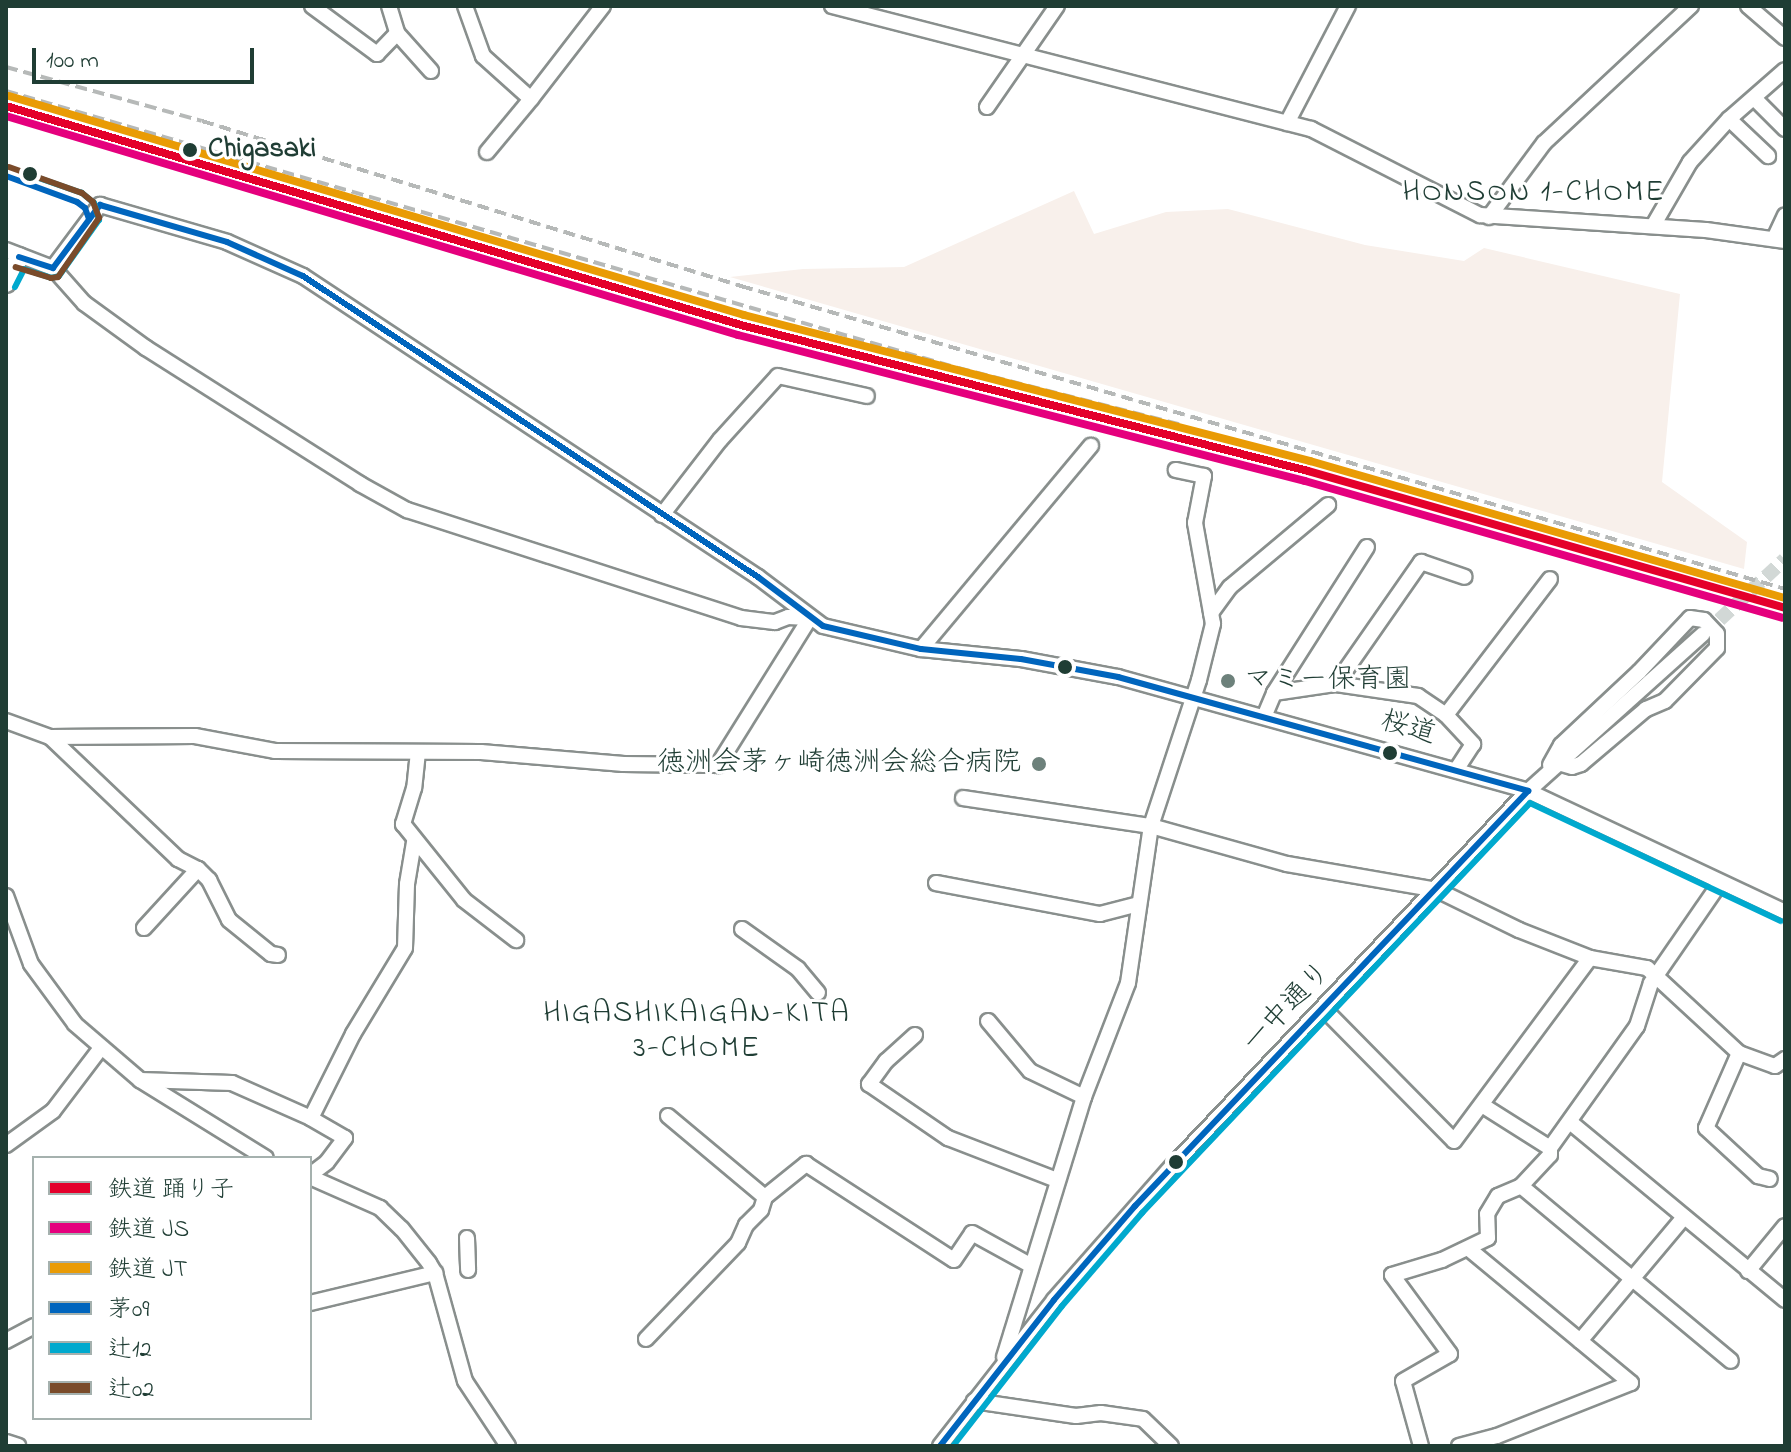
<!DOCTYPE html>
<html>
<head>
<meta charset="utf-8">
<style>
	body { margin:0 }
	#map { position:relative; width:1791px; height:1452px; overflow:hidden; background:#fff; font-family:"Indie Flower","Klee One",sans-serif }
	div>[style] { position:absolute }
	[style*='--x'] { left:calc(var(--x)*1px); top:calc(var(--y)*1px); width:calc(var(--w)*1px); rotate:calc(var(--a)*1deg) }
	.built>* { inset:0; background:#f8f0eb }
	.minor-tunnel>* { height:14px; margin-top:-7px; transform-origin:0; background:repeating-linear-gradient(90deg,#d2d8d6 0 14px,transparent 0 21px) }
	.roads { filter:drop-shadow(2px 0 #898f8d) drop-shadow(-2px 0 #898f8d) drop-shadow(0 2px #898f8d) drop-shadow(0 -2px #898f8d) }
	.minor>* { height:14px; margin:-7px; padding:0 7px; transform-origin:7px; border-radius:7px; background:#fff }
	.major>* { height:18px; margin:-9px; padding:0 9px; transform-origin:9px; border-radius:9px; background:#fff }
	.rail>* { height:4px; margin-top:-2px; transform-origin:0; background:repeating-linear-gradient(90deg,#b6b9b8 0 12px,transparent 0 18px) }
	.bus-1>* { height:6px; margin:-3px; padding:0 3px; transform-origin:3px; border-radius:3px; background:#0065bd }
	.bus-2>* { height:6px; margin:-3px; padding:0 3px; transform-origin:3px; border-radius:3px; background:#00a9ce }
	.bus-3>* { height:6px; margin:-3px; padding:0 3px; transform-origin:3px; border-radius:3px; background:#7a4b2a }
	.rail-1>* { height:8px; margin:-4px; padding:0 4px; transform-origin:4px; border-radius:4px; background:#e4002b }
	.rail-2>* { height:8px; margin:-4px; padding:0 4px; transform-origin:4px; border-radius:4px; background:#e5007d }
	.rail-3>* { height:8px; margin:-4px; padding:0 4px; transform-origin:4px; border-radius:4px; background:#e99b05 }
	.dots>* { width:22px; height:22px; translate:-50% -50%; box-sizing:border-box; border:4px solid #fff; border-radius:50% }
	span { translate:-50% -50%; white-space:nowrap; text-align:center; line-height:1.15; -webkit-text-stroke:6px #fff; paint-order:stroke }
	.stop-label { font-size:28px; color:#1f3d34; font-weight:700 }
	.left { translate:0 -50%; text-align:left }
	.poi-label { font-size:28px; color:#1f3d34 }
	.right { translate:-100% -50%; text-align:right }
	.street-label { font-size:28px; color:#1f3d34 }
	.neighbourhood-label { font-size:30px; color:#1f3d34; letter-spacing:2px }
	.frame { position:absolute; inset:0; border:8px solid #1f3d34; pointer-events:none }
	.legend { position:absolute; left:32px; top:1156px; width:280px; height:264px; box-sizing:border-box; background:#fff; border:2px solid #a5b1ae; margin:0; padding:10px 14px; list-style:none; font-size:24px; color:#1f3d34 }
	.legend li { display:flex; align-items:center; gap:16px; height:40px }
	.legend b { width:40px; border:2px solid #a5b1ae }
	.scale { position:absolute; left:32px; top:48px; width:222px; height:36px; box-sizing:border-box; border:4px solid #1f3d34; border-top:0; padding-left:10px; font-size:24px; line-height:28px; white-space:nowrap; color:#1f3d34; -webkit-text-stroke:6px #fff; paint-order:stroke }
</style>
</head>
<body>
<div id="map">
	<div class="built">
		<div style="clip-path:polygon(1074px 191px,1094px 234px,1166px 212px,1228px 209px,1365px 245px,1464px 261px,1484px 248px,1680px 294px,1662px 482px,1747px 542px,1744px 569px,730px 277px,803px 269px,904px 267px)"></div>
	</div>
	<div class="minor-tunnel">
		<div style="--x:1704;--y:634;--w:110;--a:-42.8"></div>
	</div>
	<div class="roads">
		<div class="minor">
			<div style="--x:312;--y:6;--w:81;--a:36.4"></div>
			<div style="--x:377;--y:54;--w:29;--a:-46"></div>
			<div style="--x:389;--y:6;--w:28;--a:73"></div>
			<div style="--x:397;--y:33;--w:51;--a:48.2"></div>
			<div style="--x:465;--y:6;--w:53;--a:70.2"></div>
			<div style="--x:483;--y:56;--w:64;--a:41.9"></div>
			<div style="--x:531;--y:99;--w:118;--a:-52.3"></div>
			<div style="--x:832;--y:6;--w:495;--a:14.4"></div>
			<div style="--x:1311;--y:129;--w:190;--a:27"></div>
			<div style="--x:1480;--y:215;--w:226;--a:3.8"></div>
			<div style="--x:1706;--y:230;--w:80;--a:7.9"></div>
			<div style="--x:1748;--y:6;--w:49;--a:40.9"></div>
			<div style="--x:1754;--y:98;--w:44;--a:45"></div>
			<div style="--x:987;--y:107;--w:123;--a:-55.3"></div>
			<div style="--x:1729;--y:119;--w:54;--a:43.5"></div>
			<div style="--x:1287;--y:123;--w:132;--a:-62.5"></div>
			<div style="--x:487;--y:152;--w:69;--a:-50.3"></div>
			<div style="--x:1489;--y:217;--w:92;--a:-53.4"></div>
			<div style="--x:1544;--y:143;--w:201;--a:-43"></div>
			<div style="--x:1653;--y:226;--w:74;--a:-60"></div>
			<div style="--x:1690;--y:162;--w:58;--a:-47.8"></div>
			<div style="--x:1729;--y:119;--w:74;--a:-41.2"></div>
			<div style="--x:1774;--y:239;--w:26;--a:-65"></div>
			<div style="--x:6;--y:250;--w:50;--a:21"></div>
			<div style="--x:53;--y:268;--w:47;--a:48.5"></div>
			<div style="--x:84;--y:303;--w:77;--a:36"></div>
			<div style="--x:146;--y:348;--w:254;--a:32.4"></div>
			<div style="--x:360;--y:484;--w:54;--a:29"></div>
			<div style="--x:407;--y:510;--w:351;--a:17.9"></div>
			<div style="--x:741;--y:618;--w:34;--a:7"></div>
			<div style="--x:775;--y:622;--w:14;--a:-21"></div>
			<div style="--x:788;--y:617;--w:21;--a:3"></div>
			<div style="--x:53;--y:268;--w:79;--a:-53.3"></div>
			<div style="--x:100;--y:205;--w:132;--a:16.2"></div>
			<div style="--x:227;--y:242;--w:83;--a:24.1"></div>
			<div style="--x:303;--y:276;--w:546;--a:33.49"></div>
			<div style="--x:758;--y:577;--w:81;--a:37"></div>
			<div style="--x:823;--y:626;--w:101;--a:13.2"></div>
			<div style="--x:921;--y:649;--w:100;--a:5.7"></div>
			<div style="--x:1021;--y:659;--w:99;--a:10.5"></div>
			<div style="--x:1118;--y:677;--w:426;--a:15.5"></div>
			<div style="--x:1528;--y:791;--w:284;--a:25.2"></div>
			<div style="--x:662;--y:515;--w:95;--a:-52.3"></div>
			<div style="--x:720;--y:440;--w:86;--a:-47.8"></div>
			<div style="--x:778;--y:376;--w:91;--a:12.7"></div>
			<div style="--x:1211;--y:613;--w:32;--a:-54"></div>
			<div style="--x:1230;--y:587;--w:128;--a:-39.9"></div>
			<div style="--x:921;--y:649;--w:265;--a:-50.1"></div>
			<div style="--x:1336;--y:684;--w:149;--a:-55.1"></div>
			<div style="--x:1421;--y:562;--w:46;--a:18.8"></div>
			<div style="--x:1274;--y:693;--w:63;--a:-8.3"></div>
			<div style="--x:1336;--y:684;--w:83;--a:8.3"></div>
			<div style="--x:1418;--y:696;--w:34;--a:34"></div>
			<div style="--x:1446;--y:715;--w:40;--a:47"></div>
			<div style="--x:1473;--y:744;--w:31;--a:123"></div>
			<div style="--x:1446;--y:715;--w:171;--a:-52.6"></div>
			<div style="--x:1264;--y:717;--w:26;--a:-67"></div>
			<div style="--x:1274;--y:693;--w:173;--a:-57.5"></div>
			<div style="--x:6;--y:721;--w:47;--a:20"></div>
			<div style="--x:50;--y:737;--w:145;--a:-0.4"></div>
			<div style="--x:195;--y:736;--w:81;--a:10.6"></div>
			<div style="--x:275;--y:751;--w:206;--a:0.3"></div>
			<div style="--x:481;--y:752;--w:143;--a:4.8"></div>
			<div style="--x:623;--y:764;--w:95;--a:0.6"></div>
			<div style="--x:718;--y:765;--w:173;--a:-58"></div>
			<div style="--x:50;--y:737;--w:177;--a:43.6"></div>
			<div style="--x:178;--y:859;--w:22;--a:27"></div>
			<div style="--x:198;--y:869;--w:16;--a:45"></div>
			<div style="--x:209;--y:880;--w:45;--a:63.4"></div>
			<div style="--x:229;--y:920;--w:54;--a:39"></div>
			<div style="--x:271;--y:954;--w:7;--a:8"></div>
			<div style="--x:418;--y:752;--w:36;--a:96"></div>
			<div style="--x:414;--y:788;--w:38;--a:107"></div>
			<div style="--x:403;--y:824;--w:97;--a:51.2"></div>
			<div style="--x:464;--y:900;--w:66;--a:37.6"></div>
			<div style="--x:1550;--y:765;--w:23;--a:-61"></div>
			<div style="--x:1561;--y:745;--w:107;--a:-43.1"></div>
			<div style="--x:1639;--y:672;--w:74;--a:-46.6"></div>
			<div style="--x:1690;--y:618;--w:14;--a:8"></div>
			<div style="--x:1704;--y:620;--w:19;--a:47"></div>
			<div style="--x:1717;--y:634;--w:14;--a:90"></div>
			<div style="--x:1717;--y:648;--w:74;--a:134.5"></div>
			<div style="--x:1665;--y:701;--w:21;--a:157"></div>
			<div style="--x:1646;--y:709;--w:85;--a:139.8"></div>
			<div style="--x:1581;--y:764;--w:9;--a:162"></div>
			<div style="--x:1572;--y:767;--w:15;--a:-164"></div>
			<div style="--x:963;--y:798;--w:190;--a:8.5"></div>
			<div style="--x:1151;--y:826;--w:141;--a:15.6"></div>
			<div style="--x:1287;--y:864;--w:152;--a:9.8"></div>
			<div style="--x:1437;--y:890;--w:91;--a:26"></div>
			<div style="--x:1519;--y:930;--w:76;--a:21.5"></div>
			<div style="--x:1590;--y:958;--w:58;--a:10"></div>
			<div style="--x:1647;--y:968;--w:125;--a:42.7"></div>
			<div style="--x:1739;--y:1053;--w:82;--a:113.7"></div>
			<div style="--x:1706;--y:1128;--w:71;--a:42.7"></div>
			<div style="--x:1758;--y:1176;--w:12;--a:14"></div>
			<div style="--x:936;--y:883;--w:167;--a:10.7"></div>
			<div style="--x:1100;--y:914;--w:40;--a:-14.4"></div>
			<div style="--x:6;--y:896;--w:72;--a:69.8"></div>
			<div style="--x:31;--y:964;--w:74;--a:53.7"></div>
			<div style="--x:75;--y:1024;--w:86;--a:40.7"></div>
			<div style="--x:140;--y:1080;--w:148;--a:31.8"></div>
			<div style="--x:144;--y:928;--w:80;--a:-47.5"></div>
			<div style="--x:742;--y:929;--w:69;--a:35.5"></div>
			<div style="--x:798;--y:969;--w:31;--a:50"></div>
			<div style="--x:1324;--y:1009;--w:185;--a:45.4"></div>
			<div style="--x:1454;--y:1141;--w:228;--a:-53.4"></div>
			<div style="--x:988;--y:1021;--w:65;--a:50"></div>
			<div style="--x:1030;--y:1071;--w:60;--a:25.7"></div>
			<div style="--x:915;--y:1035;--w:39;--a:138"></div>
			<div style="--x:886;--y:1061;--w:29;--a:126"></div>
			<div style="--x:869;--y:1084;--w:96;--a:34.4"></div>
			<div style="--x:948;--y:1138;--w:117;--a:21.1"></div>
			<div style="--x:1739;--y:1053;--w:38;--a:20"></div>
			<div style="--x:1775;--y:1066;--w:12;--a:-35"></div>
			<div style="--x:140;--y:1080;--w:92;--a:1.9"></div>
			<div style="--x:232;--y:1083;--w:86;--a:23.9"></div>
			<div style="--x:1482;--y:1105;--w:80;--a:32.3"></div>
			<div style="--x:668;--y:1116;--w:126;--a:39.9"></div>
			<div style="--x:1570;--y:1122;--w:279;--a:39.6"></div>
			<div style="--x:6;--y:1145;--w:58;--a:-35.9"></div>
			<div style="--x:53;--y:1111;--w:78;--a:-52.8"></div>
			<div style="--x:310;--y:1175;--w:21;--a:-37"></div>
			<div style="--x:327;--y:1162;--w:30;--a:-53"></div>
			<div style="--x:345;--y:1138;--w:39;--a:-150"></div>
			<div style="--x:311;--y:1118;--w:94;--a:-63.4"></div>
			<div style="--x:353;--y:1034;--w:100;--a:-58.8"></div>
			<div style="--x:405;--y:948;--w:64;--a:-88.2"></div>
			<div style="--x:407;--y:884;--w:43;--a:-80.5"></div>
			<div style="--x:310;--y:1177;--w:77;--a:23.9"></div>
			<div style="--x:380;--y:1208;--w:30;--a:44"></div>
			<div style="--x:402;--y:1229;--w:43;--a:51.5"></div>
			<div style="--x:429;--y:1263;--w:12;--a:59"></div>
			<div style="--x:435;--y:1273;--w:112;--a:74.5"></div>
			<div style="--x:465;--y:1381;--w:78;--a:56.5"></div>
			<div style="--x:1521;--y:1186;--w:273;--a:39.8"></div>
			<div style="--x:467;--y:1238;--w:32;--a:88"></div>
			<div style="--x:1748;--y:1271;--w:58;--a:-50.6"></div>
			<div style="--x:310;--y:1303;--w:129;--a:-13.5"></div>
			<div style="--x:646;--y:1339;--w:133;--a:-46.2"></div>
			<div style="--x:738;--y:1243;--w:20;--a:-66"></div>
			<div style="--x:746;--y:1225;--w:21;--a:-45"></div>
			<div style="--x:761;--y:1210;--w:14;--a:-73"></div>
			<div style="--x:765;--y:1197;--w:53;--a:-38.8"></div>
			<div style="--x:806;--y:1164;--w:176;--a:33"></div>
			<div style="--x:954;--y:1260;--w:32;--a:-56"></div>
			<div style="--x:972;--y:1233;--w:66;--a:28.9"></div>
			<div style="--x:6;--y:1341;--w:32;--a:-28"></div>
			<div style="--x:1580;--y:1341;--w:162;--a:-50"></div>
			<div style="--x:1004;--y:1357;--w:272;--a:-72.9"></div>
			<div style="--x:1084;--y:1097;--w:122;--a:-68.9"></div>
			<div style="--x:1128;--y:983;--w:159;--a:-81.7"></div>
			<div style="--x:1151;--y:826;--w:154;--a:-71.8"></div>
			<div style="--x:1199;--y:680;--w:58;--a:-76"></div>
			<div style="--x:1213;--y:624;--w:103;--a:-100.1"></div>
			<div style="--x:1195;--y:523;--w:48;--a:-79.2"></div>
			<div style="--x:1204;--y:476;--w:29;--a:-168"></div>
			<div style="--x:974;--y:1401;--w:103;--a:8.4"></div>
			<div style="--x:1076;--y:1416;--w:25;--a:-7"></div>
			<div style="--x:1101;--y:1413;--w:42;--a:8.1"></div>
			<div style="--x:1143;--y:1419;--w:39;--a:44"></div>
			<div style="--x:6;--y:1442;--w:13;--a:18"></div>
			<div style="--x:940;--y:1446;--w:185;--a:-52"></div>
			<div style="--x:1054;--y:1300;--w:181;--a:-48.6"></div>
			<div style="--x:1174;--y:1164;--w:514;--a:-46.5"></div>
			<div style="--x:1528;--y:791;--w:235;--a:-41.9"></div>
			<div style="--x:1421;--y:1446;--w:67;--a:-105.5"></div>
			<div style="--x:1403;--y:1381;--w:54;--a:-29.9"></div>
			<div style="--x:1450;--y:1354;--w:98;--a:-126.3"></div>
			<div style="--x:1392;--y:1275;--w:52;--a:-16.7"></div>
			<div style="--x:1442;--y:1260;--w:51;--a:-25.6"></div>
			<div style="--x:1488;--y:1238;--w:24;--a:-92"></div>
			<div style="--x:1487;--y:1214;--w:21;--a:-59"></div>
			<div style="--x:1498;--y:1196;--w:25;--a:-23"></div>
			<div style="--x:1521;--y:1186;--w:42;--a:-46.9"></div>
			<div style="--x:1550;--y:1155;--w:7;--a:-90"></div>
			<div style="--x:1550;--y:1148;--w:150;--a:-54.5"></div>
			<div style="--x:1637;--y:1026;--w:45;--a:-72"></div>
			<div style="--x:1651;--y:983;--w:121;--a:-55.4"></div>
			<div style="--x:1459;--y:1446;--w:39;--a:-15"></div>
			<div style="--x:1497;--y:1436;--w:144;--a:-21.6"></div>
			<div style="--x:1631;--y:1383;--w:210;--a:-140.4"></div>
		</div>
		<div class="major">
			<div style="--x:6;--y:283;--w:29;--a:-63"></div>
		</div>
	</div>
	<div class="rail">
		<div style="--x:6;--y:67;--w:203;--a:15.4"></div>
		<div style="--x:202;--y:121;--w:564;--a:17.02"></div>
		<div style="--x:741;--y:286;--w:1087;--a:16.18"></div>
		<div style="--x:6;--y:91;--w:991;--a:16.22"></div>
		<div style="--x:958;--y:368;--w:230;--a:14.3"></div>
	</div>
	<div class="bus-1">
		<div style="--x:6;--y:176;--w:76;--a:20.1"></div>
		<div style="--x:77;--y:202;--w:10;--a:37"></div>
		<div style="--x:85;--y:208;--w:12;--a:70"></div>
		<div style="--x:19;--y:257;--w:36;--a:18"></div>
		<div style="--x:53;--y:268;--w:79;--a:-53.3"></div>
		<div style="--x:100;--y:205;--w:132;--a:16.2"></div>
		<div style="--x:227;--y:242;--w:83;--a:24.1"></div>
		<div style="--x:303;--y:276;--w:546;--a:33.49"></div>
		<div style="--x:758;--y:577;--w:81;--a:37"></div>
		<div style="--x:823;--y:626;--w:101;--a:13.2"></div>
		<div style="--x:921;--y:649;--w:100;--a:5.7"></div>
		<div style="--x:1021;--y:659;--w:99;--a:10.5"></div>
		<div style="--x:1118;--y:677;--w:426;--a:15.5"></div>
		<div style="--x:1528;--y:791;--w:572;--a:133.44"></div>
		<div style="--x:1135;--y:1206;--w:124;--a:130.8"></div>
		<div style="--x:1054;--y:1300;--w:185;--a:128"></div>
	</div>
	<div class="bus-2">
		<div style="--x:15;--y:287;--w:20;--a:-63"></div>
		<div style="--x:24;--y:269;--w:28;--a:18"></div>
		<div style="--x:51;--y:278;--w:8;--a:-14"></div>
		<div style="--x:59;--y:276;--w:69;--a:-54.5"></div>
		<div style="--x:99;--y:220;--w:18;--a:-106"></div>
		<div style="--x:94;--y:203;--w:16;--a:-140"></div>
		<div style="--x:82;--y:193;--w:55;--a:-160.9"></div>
		<div style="--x:953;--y:1446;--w:177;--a:-52.1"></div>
		<div style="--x:1062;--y:1306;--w:123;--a:-49.3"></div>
		<div style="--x:1142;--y:1213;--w:564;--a:-46.58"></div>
		<div style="--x:1530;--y:803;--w:277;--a:25.2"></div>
	</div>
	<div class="bus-3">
		<div style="--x:9;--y:167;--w:77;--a:19.6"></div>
		<div style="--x:82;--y:193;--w:14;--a:39"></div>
		<div style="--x:93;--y:202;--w:17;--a:69"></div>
		<div style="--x:99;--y:218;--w:72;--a:124.8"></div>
		<div style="--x:58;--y:277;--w:7;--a:172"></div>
		<div style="--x:51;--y:278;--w:37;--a:-163"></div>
	</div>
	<div class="rail-1">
		<div style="--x:6;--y:106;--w:767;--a:16.59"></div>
		<div style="--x:741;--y:325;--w:585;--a:14.44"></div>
		<div style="--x:1308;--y:471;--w:496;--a:16"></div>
	</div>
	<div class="rail-2">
		<div style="--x:6;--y:116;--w:764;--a:16.66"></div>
		<div style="--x:738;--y:335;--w:585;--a:14.44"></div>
		<div style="--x:1305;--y:481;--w:496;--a:16"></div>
	</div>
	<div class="rail-3">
		<div style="--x:9;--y:96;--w:767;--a:16.59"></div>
		<div style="--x:744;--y:315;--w:585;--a:14.46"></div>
		<div style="--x:1310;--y:461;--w:494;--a:16.1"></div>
	</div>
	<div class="dots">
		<div style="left:190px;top:150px;background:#1f3d34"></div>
		<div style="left:30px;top:174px;background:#1f3d34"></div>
		<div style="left:1065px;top:667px;background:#1f3d34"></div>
		<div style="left:1228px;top:681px;background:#6d817b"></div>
		<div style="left:1390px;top:753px;background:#1f3d34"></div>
		<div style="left:1039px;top:764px;background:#6d817b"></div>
		<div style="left:1176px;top:1162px;background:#1f3d34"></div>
	</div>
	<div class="stop-label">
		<span class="left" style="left:208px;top:150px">Chigasaki</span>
	</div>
	<div class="poi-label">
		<span class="left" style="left:1244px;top:681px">マミー保育園</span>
		<span class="right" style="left:1021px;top:764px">徳洲会茅ヶ崎徳洲会総合病院</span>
	</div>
	<div class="street-label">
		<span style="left:1408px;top:729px;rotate:16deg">桜道</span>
		<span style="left:1288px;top:1008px;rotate:-46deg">一中通り</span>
	</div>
	<div class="neighbourhood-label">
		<span style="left:1534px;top:193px">HONSON 1-CHOME</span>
		<span style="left:697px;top:1031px">HIGASHIKAIGAN-KITA<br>3-CHOME</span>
	</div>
	<div class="frame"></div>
	<ul class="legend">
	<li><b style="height:10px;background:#e4002b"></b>鉄道 踊り子</li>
	<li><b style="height:10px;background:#e5007d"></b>鉄道 JS</li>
	<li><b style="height:10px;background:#e99b05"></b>鉄道 JT</li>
	<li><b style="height:10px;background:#0065bd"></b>茅09</li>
	<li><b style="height:10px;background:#00a9ce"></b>辻12</li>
	<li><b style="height:10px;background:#7a4b2a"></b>辻02</li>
	</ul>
	<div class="scale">100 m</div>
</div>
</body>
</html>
